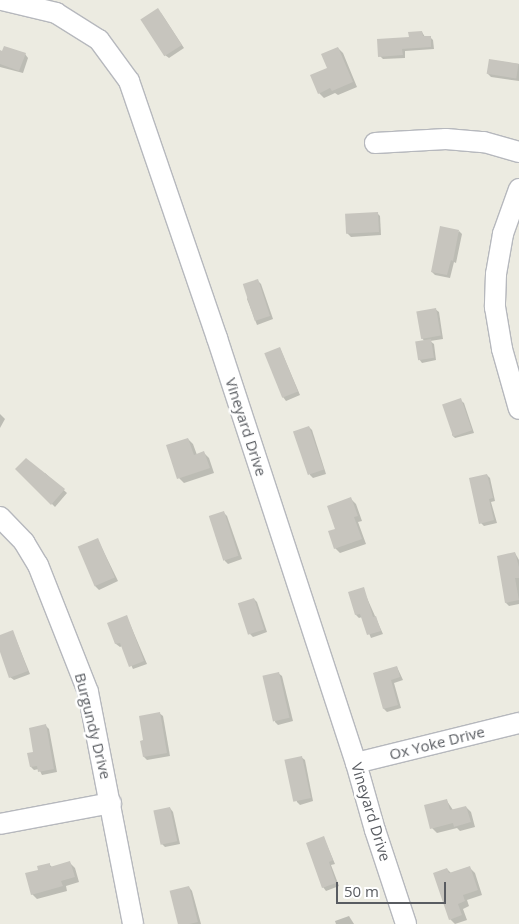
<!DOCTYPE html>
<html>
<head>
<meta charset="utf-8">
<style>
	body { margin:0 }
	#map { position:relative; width:519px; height:924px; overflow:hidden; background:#ecebe1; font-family:"Open Sans",sans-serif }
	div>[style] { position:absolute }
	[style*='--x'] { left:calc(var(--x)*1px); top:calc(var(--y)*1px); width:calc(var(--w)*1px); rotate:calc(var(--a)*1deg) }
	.shadow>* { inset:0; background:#0003 }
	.building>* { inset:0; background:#c7c5be; transform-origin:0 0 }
	.roads { filter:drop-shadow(1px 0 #b6b8bd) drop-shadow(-1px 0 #b6b8bd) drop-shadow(0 1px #b6b8bd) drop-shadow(0 -1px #b6b8bd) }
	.minor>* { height:20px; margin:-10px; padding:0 10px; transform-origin:10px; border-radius:10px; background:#fff }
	span { translate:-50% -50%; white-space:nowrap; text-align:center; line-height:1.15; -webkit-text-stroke:5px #fff; paint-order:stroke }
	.street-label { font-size:15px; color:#595c61 }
	.scale { position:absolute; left:336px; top:882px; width:110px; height:22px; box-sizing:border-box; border:2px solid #595c61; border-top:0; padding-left:6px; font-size:15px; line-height:18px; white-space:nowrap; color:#595c61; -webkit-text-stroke:4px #fff; paint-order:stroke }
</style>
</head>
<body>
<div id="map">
	<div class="shadow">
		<div style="clip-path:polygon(161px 13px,184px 48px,169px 58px,165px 55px)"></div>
		<div style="clip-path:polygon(422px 32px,425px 37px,430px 37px,433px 40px,434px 49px,405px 51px,405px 58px,383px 59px,380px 56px)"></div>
		<div style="clip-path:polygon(338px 48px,343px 53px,357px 87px,338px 95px,335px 93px,324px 98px,319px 93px)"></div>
		<div style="clip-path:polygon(0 51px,25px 54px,28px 58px,23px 73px,0 67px)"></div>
		<div style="clip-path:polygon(490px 60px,519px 64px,519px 81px,491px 77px,488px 74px)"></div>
		<div style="clip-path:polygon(377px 213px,380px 216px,381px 235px,351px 237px,347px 233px)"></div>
		<div style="clip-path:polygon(459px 231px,462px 234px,456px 263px,454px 262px,450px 278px,435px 275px,432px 272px)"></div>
		<div style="clip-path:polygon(257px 280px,261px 284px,273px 319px,257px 325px,247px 299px)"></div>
		<div style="clip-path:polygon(435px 309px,439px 312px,443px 339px,430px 341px,434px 344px,436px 360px,422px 363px,419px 359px,425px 342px,422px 338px)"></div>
		<div style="clip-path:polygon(280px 348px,300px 395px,286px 401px,283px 397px)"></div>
		<div style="clip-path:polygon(460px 400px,464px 403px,474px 433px,455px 438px,452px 435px)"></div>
		<div style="clip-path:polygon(0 414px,5px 419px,0 428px)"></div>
		<div style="clip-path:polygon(309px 427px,312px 430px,326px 474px,313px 478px,310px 475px)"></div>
		<div style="clip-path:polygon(188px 439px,193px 444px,197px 455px,204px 453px,209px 458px,214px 473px,184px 483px,179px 478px)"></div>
		<div style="clip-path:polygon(17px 469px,43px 475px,45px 473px,67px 493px,55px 507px)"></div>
		<div style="clip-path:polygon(487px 475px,490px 478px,495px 501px,491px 502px,497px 523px,484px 526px,481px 523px)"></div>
		<div style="clip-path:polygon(351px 499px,356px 504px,362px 521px,358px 522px,366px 544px,340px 553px,335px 548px,336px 529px)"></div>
		<div style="clip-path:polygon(224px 513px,227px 516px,242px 559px,228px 564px,225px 561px,210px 517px)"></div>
		<div style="clip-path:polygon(98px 540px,118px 581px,99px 590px,95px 586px)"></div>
		<div style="clip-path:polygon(515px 553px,519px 560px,519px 604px,509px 606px,506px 603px)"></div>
		<div style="clip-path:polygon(363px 589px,383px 634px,371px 638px,362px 617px,359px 618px,356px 615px)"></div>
		<div style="clip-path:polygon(254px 599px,257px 602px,267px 632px,253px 637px,250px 634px)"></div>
		<div style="clip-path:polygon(127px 617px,147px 664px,133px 669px,122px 646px,120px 647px,116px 644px,109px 624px)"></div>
		<div style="clip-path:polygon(13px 632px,30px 674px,14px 680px,10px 677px,0 641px,0 636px)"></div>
		<div style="clip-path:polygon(397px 667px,403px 680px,394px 683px,401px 708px,387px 712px,384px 709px,374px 673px)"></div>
		<div style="clip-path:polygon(278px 673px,282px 676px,293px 721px,278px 725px,275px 722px)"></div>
		<div style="clip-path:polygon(159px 713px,163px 716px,170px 756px,147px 760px,144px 757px,145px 741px)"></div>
		<div style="clip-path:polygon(46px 726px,49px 729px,57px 772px,42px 775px,39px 769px,34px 770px,31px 767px)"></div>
		<div style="clip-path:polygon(301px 757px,305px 760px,313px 801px,300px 805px,297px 802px,286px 761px)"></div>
		<div style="clip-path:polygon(447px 801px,453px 810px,466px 807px,471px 812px,475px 827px,460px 831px,457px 828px,437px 833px,432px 828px)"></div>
		<div style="clip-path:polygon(170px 808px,173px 812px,180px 844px,165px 847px,162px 844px)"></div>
		<div style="clip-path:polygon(324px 838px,335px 864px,331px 865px,339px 886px,326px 891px,323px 887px)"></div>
		<div style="clip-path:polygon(70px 863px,75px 868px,79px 882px,66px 886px,67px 891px,37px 899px,32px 894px,40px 870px,49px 864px,52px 867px)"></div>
		<div style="clip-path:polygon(470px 868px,475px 873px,482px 895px,467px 900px,469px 906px,463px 909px,467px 920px,455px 924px,450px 919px,447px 869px,452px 874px)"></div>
		<div style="clip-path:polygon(189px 887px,192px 891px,201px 924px,179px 924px,172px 892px)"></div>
		<div style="clip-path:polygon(349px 916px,354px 924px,336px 924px,335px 921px)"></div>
	</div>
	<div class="building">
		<div style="left:158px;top:8px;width:44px;height:21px;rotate:57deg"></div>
		<div style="clip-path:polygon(422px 31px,423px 36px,431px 36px,431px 47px,402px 49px,403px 55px,378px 57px,377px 39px,409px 37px,408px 32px)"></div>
		<div style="clip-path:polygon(4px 46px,26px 53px,19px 71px,0 64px,0 50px,2px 51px)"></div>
		<div style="clip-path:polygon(338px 47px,353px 82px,332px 91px,330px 88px,318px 94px,310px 75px,327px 68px,321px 54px)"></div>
		<div style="left:489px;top:59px;width:30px;height:15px;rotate:9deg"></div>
		<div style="left:378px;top:212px;width:20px;height:33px;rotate:87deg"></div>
		<div style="clip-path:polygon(440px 226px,459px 230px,453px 261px,451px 260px,447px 275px,431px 272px)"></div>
		<div style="left:258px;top:279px;width:39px;height:16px;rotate:72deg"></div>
		<div style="left:436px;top:308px;width:28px;height:20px;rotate:80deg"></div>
		<div style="left:431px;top:339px;width:19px;height:16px;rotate:81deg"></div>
		<div style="left:280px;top:347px;width:48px;height:17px;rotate:68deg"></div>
		<div style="left:461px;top:398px;width:34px;height:20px;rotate:71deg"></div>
		<div style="left:309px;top:426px;width:46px;height:17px;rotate:71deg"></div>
		<div style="clip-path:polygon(188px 438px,194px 455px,204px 451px,210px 468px,177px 479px,166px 445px)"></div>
		<div style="clip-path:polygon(26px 458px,65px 489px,51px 505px,15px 469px)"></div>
		<div style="clip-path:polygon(487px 474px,493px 498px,489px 499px,494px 520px,479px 524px,469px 478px)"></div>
		<div style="clip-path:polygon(351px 497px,358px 516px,354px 517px,362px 539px,334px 549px,328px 531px,335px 529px,327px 506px)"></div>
		<div style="left:224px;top:511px;width:47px;height:16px;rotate:72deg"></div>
		<div style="left:98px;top:538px;width:43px;height:22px;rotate:67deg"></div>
		<div style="clip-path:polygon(515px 552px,519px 567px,519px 578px,515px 578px,519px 600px,505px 603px,497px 556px)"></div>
		<div style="clip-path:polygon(364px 587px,373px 617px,376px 616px,381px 631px,367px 635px,360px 614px,355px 615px,348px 592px)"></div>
		<div style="left:254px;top:598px;width:33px;height:17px;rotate:72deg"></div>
		<div style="clip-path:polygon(127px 615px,144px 661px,129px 667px,120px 643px,115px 644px,107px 623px)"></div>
		<div style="clip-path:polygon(13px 630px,28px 671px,9px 678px,0 652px,0 635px)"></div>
		<div style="clip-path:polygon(397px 666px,400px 677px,391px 680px,398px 705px,383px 709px,373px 673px)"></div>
		<div style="left:279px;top:672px;width:47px;height:17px;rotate:77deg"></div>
		<div style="clip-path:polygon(160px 712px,167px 753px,143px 757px,140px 741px,143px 740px,139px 716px)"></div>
		<div style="clip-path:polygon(46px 724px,54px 769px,38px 772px,37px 766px,30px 767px,27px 753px,33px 752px,29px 728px)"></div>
		<div style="left:302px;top:756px;width:43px;height:18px;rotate:78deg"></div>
		<div style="clip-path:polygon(447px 799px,450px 810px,466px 806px,471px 822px,454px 827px,453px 823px,430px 829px,424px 805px)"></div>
		<div style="left:170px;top:807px;width:35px;height:17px;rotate:78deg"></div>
		<div style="clip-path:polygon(324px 836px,333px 860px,329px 862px,336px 883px,322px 888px,306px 843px)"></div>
		<div style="clip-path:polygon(70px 861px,75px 877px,61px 881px,63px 886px,31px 895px,25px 873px,38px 870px,37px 866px,50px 863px,50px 867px)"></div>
		<div style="clip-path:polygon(470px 866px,478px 890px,463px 895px,465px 901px,458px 904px,462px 915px,449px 920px,433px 873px,447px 868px,449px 873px)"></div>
		<div style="left:189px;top:886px;width:37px;height:20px;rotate:76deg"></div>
	</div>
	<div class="roads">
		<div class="minor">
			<div style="--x:2;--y:0;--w:56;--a:13.5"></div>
			<div style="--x:56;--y:13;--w:51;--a:32.1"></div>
			<div style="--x:99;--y:40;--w:51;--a:53.8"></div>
			<div style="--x:129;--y:81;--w:272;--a:71.1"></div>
			<div style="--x:217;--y:338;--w:447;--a:71.9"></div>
			<div style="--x:356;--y:763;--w:70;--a:74.2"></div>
			<div style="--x:375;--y:830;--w:99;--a:71.7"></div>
			<div style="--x:375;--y:143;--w:71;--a:-3.2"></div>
			<div style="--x:446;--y:139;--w:38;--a:5"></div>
			<div style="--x:484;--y:142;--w:36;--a:16"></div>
			<div style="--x:519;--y:189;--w:48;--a:109.6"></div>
			<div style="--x:503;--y:234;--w:41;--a:99.9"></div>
			<div style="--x:496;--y:274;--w:33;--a:92"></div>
			<div style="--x:495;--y:307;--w:43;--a:80.5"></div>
			<div style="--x:502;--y:349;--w:62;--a:74.2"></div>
			<div style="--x:0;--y:517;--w:35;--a:46"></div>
			<div style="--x:24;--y:542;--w:27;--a:59"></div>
			<div style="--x:38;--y:565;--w:136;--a:68.5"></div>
			<div style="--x:88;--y:692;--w:236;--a:79"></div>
			<div style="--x:356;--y:763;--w:168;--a:-13.8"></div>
			<div style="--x:0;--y:824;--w:113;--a:-10.7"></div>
		</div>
	</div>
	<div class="street-label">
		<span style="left:246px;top:427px;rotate:72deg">Vineyard Drive</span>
		<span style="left:93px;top:726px;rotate:76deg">Burgundy Drive</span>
		<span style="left:437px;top:743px;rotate:-14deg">Ox Yoke Drive</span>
		<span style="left:371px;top:812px;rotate:73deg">Vineyard Drive</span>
	</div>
	<div class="scale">50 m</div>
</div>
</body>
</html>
